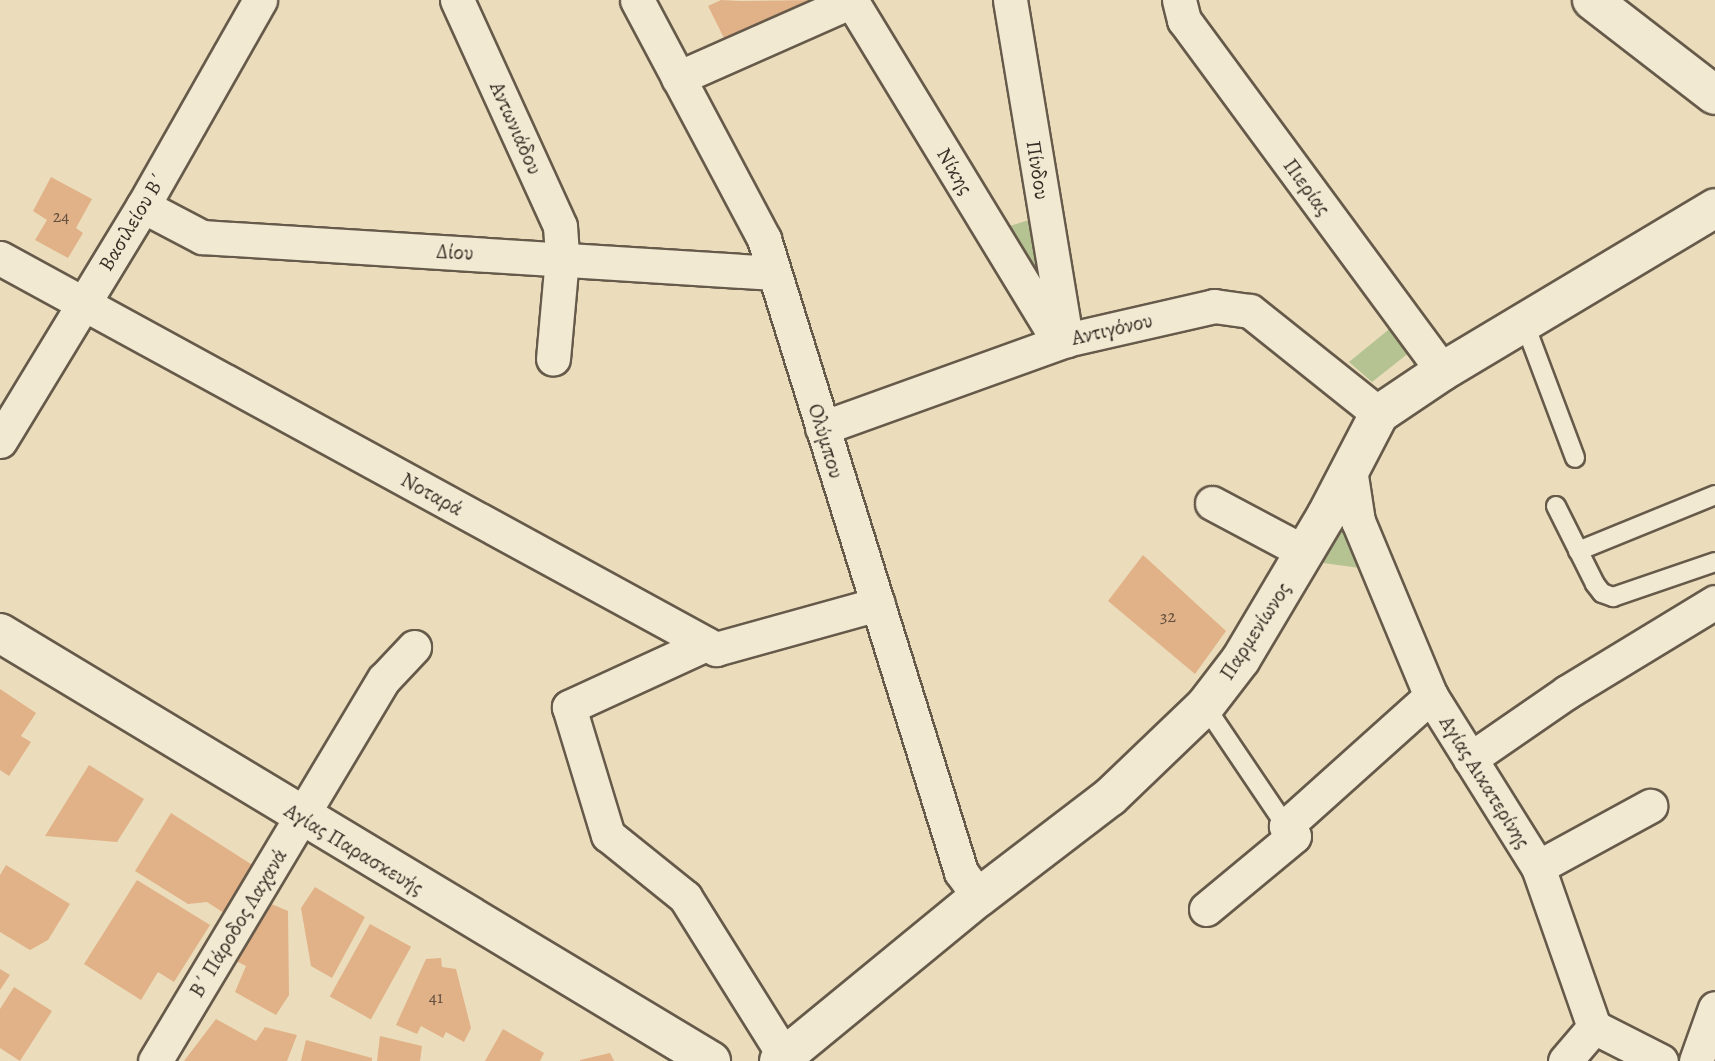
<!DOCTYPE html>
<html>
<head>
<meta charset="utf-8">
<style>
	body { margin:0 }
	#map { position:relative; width:1715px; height:1061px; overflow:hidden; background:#ebddbb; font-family:Alegreya,serif }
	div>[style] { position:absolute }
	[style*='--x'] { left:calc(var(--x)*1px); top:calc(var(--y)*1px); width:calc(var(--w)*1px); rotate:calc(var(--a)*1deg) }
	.green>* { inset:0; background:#b5c292 }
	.building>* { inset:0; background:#e1b188; transform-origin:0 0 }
	.roads { filter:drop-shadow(2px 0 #665a4a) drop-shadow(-2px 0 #665a4a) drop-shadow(0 2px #665a4a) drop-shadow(0 -2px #665a4a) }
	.lane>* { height:18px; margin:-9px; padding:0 9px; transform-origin:9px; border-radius:9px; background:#f2e9d3 }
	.street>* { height:33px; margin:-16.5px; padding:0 16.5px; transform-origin:16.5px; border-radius:16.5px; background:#f2e9d3 }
	.secondary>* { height:38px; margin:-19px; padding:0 19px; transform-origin:19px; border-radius:19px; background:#f2e9d3 }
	span { translate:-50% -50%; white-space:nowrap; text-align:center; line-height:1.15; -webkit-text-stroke:5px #f2e9d3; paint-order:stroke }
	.number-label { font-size:18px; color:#634f3e }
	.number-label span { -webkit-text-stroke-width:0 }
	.street-label { font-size:21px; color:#392e25 }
</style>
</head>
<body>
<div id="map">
	<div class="green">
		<div style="clip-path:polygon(1029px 220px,1042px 290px,1003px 228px)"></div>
		<div style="clip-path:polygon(1398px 322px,1415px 348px,1372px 382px,1349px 362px)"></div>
		<div style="clip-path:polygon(1343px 513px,1367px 569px,1316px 562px)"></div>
	</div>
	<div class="building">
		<div style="clip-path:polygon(721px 0,740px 1px,818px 0,725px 40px,708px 6px)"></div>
		<div style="clip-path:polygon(51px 177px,92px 199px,76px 228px,83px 233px,68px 258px,35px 240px,47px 220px,33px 211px)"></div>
		<div style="clip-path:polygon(1143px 555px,1226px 631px,1195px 674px,1108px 601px)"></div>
		<div style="clip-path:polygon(0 689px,36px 713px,21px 736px,31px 742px,9px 776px,0 770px)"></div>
		<div style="clip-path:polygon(89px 765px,144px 799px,117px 842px,45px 836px)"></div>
		<div style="clip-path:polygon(171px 813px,254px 866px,224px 913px,207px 902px,188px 904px,135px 871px)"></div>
		<div style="clip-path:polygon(6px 865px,70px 904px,48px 940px,30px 950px,0 932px,0 875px)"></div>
		<div style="clip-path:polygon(137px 880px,210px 925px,174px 982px,158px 972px,141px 1000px,84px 964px)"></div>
		<div style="clip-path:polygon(315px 887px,365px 917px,332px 978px,311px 966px,301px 908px)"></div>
		<div style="clip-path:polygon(269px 903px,288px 911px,289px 995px,276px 1015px,235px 992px,246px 966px,232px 959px)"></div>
		<div style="left:370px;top:924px;width:47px;height:83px;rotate:29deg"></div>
		<div style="clip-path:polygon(441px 958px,442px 967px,456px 969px,471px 1028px,464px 1042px,446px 1032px,443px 1038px,421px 1026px,417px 1034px,396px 1025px,426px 959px)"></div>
		<div style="clip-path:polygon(0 969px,10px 975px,0 990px)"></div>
		<div style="clip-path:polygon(14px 987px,52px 1011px,20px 1061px,0 1048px,0 1009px)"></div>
		<div style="clip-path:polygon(216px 1019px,256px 1041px,265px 1027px,297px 1035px,287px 1061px,184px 1061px)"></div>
		<div style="clip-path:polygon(503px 1029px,544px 1053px,540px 1061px,485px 1061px)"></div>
		<div style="clip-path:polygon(380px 1036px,422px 1046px,420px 1061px,377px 1061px)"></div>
		<div style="clip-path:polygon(306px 1040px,372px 1058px,372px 1061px,301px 1061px)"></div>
		<div style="clip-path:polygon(610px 1053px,614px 1061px,580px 1061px,580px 1060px)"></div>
	</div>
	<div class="roads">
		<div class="lane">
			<div style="--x:1524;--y:322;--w:145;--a:69.4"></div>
			<div style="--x:1556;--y:506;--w:87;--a:63.4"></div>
			<div style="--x:1595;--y:584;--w:11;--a:52"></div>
			<div style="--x:1602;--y:593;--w:12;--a:20"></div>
			<div style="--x:1613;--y:597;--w:108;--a:-18.9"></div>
			<div style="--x:1578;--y:551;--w:148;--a:-22.2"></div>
			<div style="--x:1205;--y:706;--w:145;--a:56"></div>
		</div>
		<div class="street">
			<div style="--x:457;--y:0;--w:248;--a:65.5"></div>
			<div style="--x:560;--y:226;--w:32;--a:86"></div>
			<div style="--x:562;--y:258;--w:101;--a:95.1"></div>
			<div style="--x:637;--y:0;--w:271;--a:62"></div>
			<div style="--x:764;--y:239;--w:663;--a:72.71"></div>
			<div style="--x:961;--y:872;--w:31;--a:54"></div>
			<div style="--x:851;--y:0;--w:400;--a:58.7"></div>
			<div style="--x:1010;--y:0;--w:345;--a:80.6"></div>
			<div style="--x:1179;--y:0;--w:21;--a:76"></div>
			<div style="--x:1184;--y:20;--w:436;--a:53.6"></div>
			<div style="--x:678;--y:78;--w:190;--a:-23.9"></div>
			<div style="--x:143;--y:206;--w:67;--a:27.7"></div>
			<div style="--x:202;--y:237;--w:573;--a:3.6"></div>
			<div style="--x:0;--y:258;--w:816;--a:28.64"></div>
			<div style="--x:716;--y:649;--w:168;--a:-15.5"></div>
			<div style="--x:822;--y:428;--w:259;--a:-19.8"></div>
			<div style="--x:1066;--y:340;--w:152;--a:-12.9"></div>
			<div style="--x:1214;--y:306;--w:36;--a:8"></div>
			<div style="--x:1250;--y:311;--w:165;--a:38.6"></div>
			<div style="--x:0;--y:441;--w:275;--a:-58.7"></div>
			<div style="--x:143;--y:206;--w:237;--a:-60.4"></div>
			<div style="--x:1350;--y:469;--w:53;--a:81.3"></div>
			<div style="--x:1358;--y:521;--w:190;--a:67.4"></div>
			<div style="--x:1431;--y:696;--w:202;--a:58"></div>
			<div style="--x:1538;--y:867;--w:170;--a:70.7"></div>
			<div style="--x:1594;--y:1027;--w:75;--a:26.9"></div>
			<div style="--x:1212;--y:503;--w:104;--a:28"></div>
			<div style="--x:706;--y:644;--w:151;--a:155.3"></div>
			<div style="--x:569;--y:707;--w:134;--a:73.1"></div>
			<div style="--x:608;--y:835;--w:99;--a:38.8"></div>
			<div style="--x:685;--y:897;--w:189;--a:58"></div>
			<div style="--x:1470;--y:759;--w:118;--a:-34.6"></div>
			<div style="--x:1567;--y:692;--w:173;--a:-31.3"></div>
			<div style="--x:1538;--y:867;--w:128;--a:-28.6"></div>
			<div style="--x:1206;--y:909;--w:114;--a:-39.7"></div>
			<div style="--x:1294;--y:836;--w:13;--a:-129"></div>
			<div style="--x:1286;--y:826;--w:195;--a:-41.9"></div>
			<div style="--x:155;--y:1061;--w:445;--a:-59.1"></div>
			<div style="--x:384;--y:679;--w:44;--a:-46.8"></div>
			<div style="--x:1565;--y:1061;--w:45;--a:-49.5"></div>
			<div style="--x:1696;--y:1061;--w:56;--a:-70.3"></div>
		</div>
		<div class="secondary">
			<div style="--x:1592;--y:0;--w:155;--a:37.7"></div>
			<div style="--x:0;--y:633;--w:830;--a:31.05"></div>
			<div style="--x:779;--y:1061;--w:259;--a:-39.4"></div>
			<div style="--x:979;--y:897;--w:165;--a:-37.4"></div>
			<div style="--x:1110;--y:797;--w:132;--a:-43.8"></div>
			<div style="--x:1205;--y:706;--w:59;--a:-52.5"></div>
			<div style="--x:1241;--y:659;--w:166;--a:-59.3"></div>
			<div style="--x:1326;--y:516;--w:115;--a:-62.5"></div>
			<div style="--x:1379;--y:414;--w:77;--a:-33.9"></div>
			<div style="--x:1443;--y:371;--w:317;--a:-30.9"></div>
		</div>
	</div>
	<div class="number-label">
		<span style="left:61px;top:216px">24</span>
		<span style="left:1168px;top:616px">32</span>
		<span style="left:436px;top:997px">41</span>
	</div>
	<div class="street-label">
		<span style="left:516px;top:128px;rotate:66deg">Αντωνιάδου</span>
		<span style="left:1038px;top:170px;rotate:81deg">Πίνδου</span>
		<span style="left:955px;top:171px;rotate:59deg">Νίκης</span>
		<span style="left:1307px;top:187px;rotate:54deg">Πιερίας</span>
		<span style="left:132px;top:222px;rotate:-59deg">Βασιλείου Β΄</span>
		<span style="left:455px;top:252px;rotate:3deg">Δίου</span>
		<span style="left:1112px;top:329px;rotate:-13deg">Αντιγόνου</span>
		<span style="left:826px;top:441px;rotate:73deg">Ολύμπου</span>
		<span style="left:432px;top:494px;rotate:29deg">Νοταρά</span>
		<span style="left:1255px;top:631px;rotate:-57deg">Παρμενίωνος</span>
		<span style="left:1485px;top:782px;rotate:58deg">Αγίας Αικατερίνης</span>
		<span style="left:354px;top:849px;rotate:31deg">Αγίας Παρασκευής</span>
		<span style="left:238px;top:923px;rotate:-59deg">Β΄ Πάροδος Λαχανά</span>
	</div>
</div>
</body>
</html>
